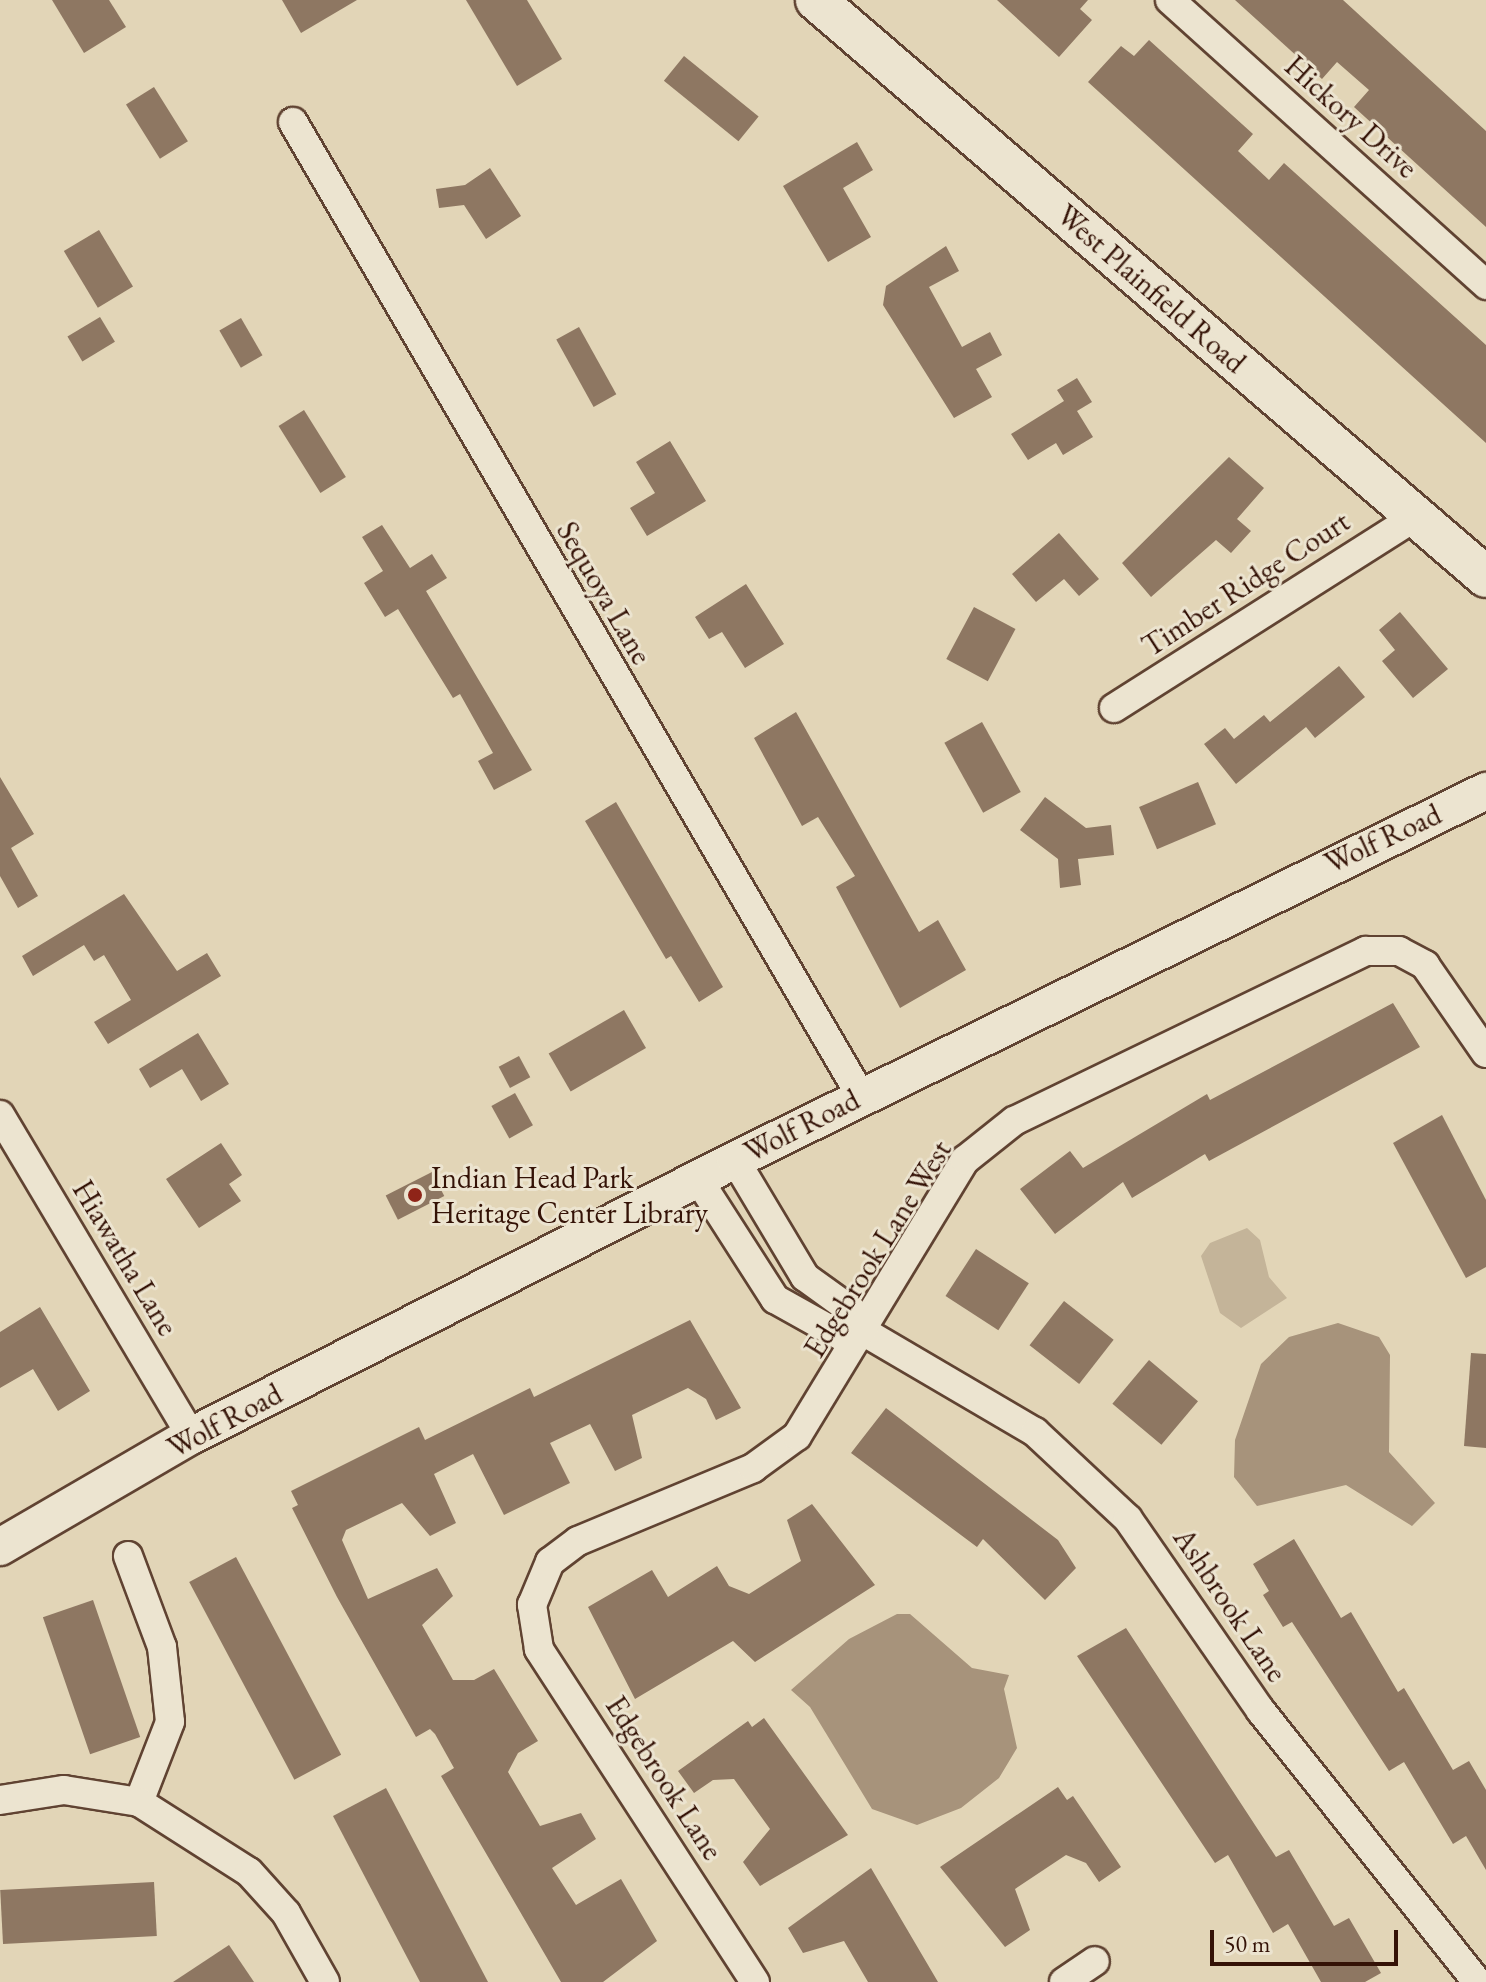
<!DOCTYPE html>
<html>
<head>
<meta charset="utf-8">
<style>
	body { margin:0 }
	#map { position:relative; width:1486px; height:1982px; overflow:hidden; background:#e2d5b7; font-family:"EB Garamond",serif }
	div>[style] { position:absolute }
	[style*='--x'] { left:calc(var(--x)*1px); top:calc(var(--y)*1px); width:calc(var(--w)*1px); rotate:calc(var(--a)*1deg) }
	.green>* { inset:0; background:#c4b499 }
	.water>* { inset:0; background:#a7937b }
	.building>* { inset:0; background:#8e7762; transform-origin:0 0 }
	.roads { filter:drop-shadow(2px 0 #604332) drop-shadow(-2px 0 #604332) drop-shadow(0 2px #604332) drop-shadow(0 -2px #604332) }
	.minor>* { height:28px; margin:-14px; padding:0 14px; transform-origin:14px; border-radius:14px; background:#ece4d0 }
	.tertiary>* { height:36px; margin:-18px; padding:0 18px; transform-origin:18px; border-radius:18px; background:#ece4d0 }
	.secondary>* { height:40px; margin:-20px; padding:0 20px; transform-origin:20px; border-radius:20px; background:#ece4d0 }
	.dots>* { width:22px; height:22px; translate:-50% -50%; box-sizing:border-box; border:4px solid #ece4d0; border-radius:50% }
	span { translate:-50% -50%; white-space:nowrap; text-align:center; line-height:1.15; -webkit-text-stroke:6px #ece4d0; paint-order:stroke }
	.street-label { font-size:30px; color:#341206 }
	.poi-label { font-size:30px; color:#341206 }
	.left { translate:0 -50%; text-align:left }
	.scale { position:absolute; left:1210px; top:1930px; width:188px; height:36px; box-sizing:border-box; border:4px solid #341206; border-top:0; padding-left:10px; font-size:24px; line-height:28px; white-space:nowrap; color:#341206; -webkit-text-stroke:6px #ece4d0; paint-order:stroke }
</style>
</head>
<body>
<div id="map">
	<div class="green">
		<div style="clip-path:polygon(1247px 1228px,1260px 1240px,1269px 1277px,1287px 1298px,1241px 1328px,1220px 1313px,1201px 1256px,1210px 1243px)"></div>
	</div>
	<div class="water">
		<div style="clip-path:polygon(1338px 1323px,1379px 1337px,1390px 1355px,1389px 1452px,1435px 1503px,1412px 1526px,1346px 1485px,1257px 1506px,1234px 1477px,1235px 1440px,1261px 1364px,1289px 1337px)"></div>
		<div style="clip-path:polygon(897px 1614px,910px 1614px,972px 1668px,1009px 1675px,1004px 1689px,1017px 1748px,999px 1778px,961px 1808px,917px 1825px,872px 1809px,810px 1707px,791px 1690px,849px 1639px)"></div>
	</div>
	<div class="building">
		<div style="clip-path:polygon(52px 0,109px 0,126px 27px,84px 53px)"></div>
		<div style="clip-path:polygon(282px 0,357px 0,301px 33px)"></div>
		<div style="clip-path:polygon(466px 0,527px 0,562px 59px,517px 86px)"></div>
		<div style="clip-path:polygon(997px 0,1088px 0,1080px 9px,1092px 20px,1059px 57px)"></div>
		<div style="clip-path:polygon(1235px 0,1343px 0,1486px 131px,1486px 227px,1354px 107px,1369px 90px,1337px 62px,1322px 79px)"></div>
		<div style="clip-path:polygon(1149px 40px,1253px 134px,1238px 151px,1269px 180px,1284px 163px,1486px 345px,1486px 443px,1088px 82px,1121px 46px,1134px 56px)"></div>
		<div style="left:684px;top:56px;width:96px;height:32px;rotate:39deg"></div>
		<div style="left:154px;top:87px;width:64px;height:33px;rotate:58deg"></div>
		<div style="clip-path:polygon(857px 142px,873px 170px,843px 188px,871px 237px,828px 262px,783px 186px)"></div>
		<div style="clip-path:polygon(490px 168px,521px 216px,486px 239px,464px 205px,439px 208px,436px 189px,465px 185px)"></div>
		<div style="left:99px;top:230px;width:66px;height:41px;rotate:59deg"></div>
		<div style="clip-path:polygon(946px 246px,959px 271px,929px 287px,962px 347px,990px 332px,1002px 355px,976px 369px,992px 397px,954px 418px,883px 305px,886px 286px)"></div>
		<div style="left:100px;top:317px;width:29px;height:38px;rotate:59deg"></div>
		<div style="left:241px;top:318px;width:43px;height:25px;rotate:60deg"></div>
		<div style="left:579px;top:327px;width:77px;height:26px;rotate:61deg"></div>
		<div style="clip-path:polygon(1077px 378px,1092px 402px,1077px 411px,1093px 437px,1063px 455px,1056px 443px,1028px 460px,1011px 434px,1064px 401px,1057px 390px)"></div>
		<div style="left:304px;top:410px;width:79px;height:30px;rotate:58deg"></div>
		<div style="clip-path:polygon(670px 441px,706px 501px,647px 536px,630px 508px,655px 493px,636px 462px)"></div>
		<div style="clip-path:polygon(1229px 457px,1264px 488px,1237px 519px,1251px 531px,1231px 553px,1216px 540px,1151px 597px,1122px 563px)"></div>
		<div style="clip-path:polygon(382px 525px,410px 568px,432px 554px,447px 578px,426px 591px,532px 770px,494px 790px,478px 761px,493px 753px,460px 694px,453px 698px,398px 609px,385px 617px,364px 583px,383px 571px,362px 537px)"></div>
		<div style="clip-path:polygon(1059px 533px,1099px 579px,1079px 596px,1064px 579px,1036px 602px,1012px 574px)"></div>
		<div style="clip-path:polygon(746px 584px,784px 644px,745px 668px,722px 632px,709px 639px,695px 617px)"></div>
		<div style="left:974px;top:607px;width:47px;height:59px;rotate:28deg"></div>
		<div style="clip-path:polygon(1400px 612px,1448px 669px,1413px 698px,1382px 661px,1395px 650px,1379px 630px)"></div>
		<div style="clip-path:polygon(1339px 666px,1365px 697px,1315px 738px,1306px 727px,1236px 784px,1204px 744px,1225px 728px,1234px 739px,1264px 715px,1270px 722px)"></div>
		<div style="clip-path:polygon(796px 712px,919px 932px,938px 920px,966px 970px,900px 1008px,836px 887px,855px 876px,818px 817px,802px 826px,754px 738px)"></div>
		<div style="left:982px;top:722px;width:80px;height:43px;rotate:61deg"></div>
		<div style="clip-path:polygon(0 777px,34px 834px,11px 848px,38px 896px,18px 908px,0 876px)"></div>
		<div style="left:1198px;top:782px;width:46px;height:64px;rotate:67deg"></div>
		<div style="clip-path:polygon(1045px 797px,1086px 828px,1111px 825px,1114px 855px,1078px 859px,1081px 885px,1060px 888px,1058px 859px,1020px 830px)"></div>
		<div style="clip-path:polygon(616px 802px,723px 987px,699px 1002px,671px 956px,666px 959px,585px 821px)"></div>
		<div style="clip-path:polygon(124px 894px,177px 971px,207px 953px,221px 976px,108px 1044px,94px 1022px,131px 1000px,104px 955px,94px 961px,84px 945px,33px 976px,22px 956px)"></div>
		<div style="clip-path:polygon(1393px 1003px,1420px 1047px,1209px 1161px,1205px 1154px,1132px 1198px,1123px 1182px,1055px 1234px,1020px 1189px,1070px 1151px,1083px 1168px,1207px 1094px,1210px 1100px)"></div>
		<div style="left:624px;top:1010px;width:44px;height:87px;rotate:60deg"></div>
		<div style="clip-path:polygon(198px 1033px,229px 1084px,201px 1101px,182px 1069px,150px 1088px,139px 1069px)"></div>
		<div style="left:519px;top:1056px;width:24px;height:23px;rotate:62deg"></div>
		<div style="left:515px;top:1093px;width:37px;height:27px;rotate:61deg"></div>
		<div style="clip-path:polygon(1442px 1115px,1486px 1200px,1486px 1267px,1466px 1278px,1393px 1143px)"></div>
		<div style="clip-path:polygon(221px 1143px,242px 1175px,229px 1184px,241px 1201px,199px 1228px,166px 1179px)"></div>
		<div style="left:432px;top:1172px;width:27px;height:52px;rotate:63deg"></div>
		<div style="left:976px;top:1249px;width:63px;height:56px;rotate:33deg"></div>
		<div style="left:1064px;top:1301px;width:63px;height:56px;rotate:38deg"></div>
		<div style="clip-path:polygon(40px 1307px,90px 1391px,58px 1411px,33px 1369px,0 1388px,0 1332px)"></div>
		<div style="clip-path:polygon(690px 1320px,741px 1408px,716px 1420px,706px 1399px,688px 1388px,632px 1415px,642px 1458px,615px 1471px,590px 1424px,550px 1443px,570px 1483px,504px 1515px,473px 1454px,434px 1474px,456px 1523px,430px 1536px,402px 1503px,346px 1530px,342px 1540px,368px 1599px,437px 1568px,453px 1596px,422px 1625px,453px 1680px,474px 1680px,494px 1669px,538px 1741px,518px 1753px,508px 1772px,540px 1826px,581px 1813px,596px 1839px,552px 1868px,576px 1905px,621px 1879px,657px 1941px,603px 1982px,561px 1982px,441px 1776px,454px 1768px,435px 1734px,430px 1729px,416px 1737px,337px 1597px,292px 1508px,298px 1505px,291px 1491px,419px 1427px,425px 1440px,530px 1388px,534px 1397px)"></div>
		<div style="clip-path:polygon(1471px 1353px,1486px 1354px,1486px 1448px,1464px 1446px)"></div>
		<div style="left:1149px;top:1360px;width:64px;height:57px;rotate:40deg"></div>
		<div style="clip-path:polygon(886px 1408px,1058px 1540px,1076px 1568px,1045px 1600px,983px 1539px,977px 1547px,851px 1453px)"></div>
		<div style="clip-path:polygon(812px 1504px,875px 1585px,755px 1662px,733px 1641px,635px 1699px,588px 1607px,652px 1570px,668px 1597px,717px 1566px,729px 1586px,749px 1594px,801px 1561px,787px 1520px)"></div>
		<div style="clip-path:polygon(1294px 1539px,1341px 1618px,1351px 1612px,1398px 1692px,1404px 1688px,1453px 1770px,1469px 1761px,1486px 1790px,1486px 1870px,1466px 1836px,1453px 1844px,1404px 1762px,1389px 1771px,1292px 1622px,1283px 1627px,1263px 1595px,1269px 1591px,1253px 1564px)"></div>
		<div style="left:236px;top:1557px;width:224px;height:53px;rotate:62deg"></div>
		<div style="left:93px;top:1600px;width:145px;height:53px;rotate:71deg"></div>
		<div style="clip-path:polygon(1126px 1628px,1276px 1857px,1289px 1850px,1334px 1926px,1349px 1918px,1381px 1973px,1365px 1982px,1321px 1982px,1288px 1924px,1273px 1933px,1228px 1855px,1215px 1863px,1077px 1656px)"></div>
		<div style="clip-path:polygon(764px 1718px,848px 1835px,760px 1886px,743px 1862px,770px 1829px,734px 1779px,713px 1780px,694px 1793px,678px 1771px,748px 1721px,752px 1727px)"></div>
		<div style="clip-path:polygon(1058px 1787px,1067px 1800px,1073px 1796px,1121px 1867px,1099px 1882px,1086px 1863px,1066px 1855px,1015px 1889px,1030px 1930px,1005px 1947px,940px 1867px)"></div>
		<div style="clip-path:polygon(386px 1788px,488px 1982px,420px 1982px,333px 1816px)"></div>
		<div style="clip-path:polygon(871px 1868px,938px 1982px,868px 1982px,844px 1941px,803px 1953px,788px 1928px)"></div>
		<div style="left:154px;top:1882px;width:54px;height:154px;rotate:87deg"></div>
		<div style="clip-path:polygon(229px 1945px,254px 1982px,173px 1982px)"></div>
	</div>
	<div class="roads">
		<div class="minor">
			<div style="--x:1170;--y:0;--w:426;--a:42"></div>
			<div style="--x:293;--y:122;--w:1128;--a:59.75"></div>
			<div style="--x:1114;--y:708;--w:356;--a:-32.4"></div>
			<div style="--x:0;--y:1115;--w:374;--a:59.2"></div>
			<div style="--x:735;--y:1160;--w:136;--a:59.1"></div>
			<div style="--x:805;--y:1277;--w:57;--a:35.7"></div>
			<div style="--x:851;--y:1310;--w:27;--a:57"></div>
			<div style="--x:866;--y:1333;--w:196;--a:30.4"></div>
			<div style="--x:1035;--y:1432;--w:127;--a:43.1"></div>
			<div style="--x:1128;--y:1519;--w:234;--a:55.3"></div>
			<div style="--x:1261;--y:1711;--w:347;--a:51.4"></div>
			<div style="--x:698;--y:1179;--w:143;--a:57.3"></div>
			<div style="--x:775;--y:1299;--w:80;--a:29.1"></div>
			<div style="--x:845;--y:1338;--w:22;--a:-13"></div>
			<div style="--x:128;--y:1556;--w:97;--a:69.5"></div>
			<div style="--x:162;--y:1647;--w:75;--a:83.9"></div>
			<div style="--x:170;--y:1722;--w:86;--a:111.2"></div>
			<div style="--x:0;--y:1800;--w:65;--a:-8.9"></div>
			<div style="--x:64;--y:1790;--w:76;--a:9.1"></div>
			<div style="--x:139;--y:1802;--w:130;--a:32.5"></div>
			<div style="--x:249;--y:1872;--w:55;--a:47.9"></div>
			<div style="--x:286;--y:1913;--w:79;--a:60.5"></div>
			<div style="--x:755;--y:1982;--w:397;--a:-123"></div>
			<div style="--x:539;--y:1649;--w:45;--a:-99"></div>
			<div style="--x:532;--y:1605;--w:47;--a:-67.3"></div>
			<div style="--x:550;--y:1562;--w:35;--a:-37"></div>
			<div style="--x:578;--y:1541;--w:190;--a:-22.6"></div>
			<div style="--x:753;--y:1468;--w:54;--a:-36"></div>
			<div style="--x:797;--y:1436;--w:323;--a:-58.7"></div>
			<div style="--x:965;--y:1160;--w:63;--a:-38.5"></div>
			<div style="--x:1014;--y:1121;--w:391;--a:-25.8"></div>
			<div style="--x:1366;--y:951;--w:33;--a:0"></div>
			<div style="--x:1399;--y:951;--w:30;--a:28"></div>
			<div style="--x:1425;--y:965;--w:107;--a:55.3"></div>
			<div style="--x:1064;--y:1982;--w:37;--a:-34"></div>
		</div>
		<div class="tertiary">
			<div style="--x:0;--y:1547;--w:221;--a:-30.2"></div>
			<div style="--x:191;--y:1436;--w:610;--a:-26.9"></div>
			<div style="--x:735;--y:1160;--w:837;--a:-26.17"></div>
		</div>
		<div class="secondary">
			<div style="--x:816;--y:0;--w:884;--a:40.73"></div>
		</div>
	</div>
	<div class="dots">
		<div style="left:415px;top:1195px;background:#8f2418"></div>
	</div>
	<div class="street-label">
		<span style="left:1351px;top:117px;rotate:42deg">Hickory Drive</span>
		<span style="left:1151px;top:289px;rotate:41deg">West Plainfield Road</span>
		<span style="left:1246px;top:584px;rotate:-33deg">Timber Ridge Court</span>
		<span style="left:604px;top:593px;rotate:60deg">Sequoya Lane</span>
		<span style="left:1383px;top:839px;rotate:-25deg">Wolf Road</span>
		<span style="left:802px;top:1126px;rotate:-27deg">Wolf Road</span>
		<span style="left:878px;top:1249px;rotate:-58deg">Edgebrook Lane West</span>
		<span style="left:125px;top:1258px;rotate:59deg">Hiawatha Lane</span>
		<span style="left:225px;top:1421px;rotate:-28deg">Wolf Road</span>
		<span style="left:1230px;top:1605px;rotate:56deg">Ashbrook Lane</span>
		<span style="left:664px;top:1778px;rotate:57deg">Edgebrook Lane</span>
	</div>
	<div class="poi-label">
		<span class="left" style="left:431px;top:1195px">Indian Head Park<br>Heritage Center Library</span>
	</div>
	<div class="scale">50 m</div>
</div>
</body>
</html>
